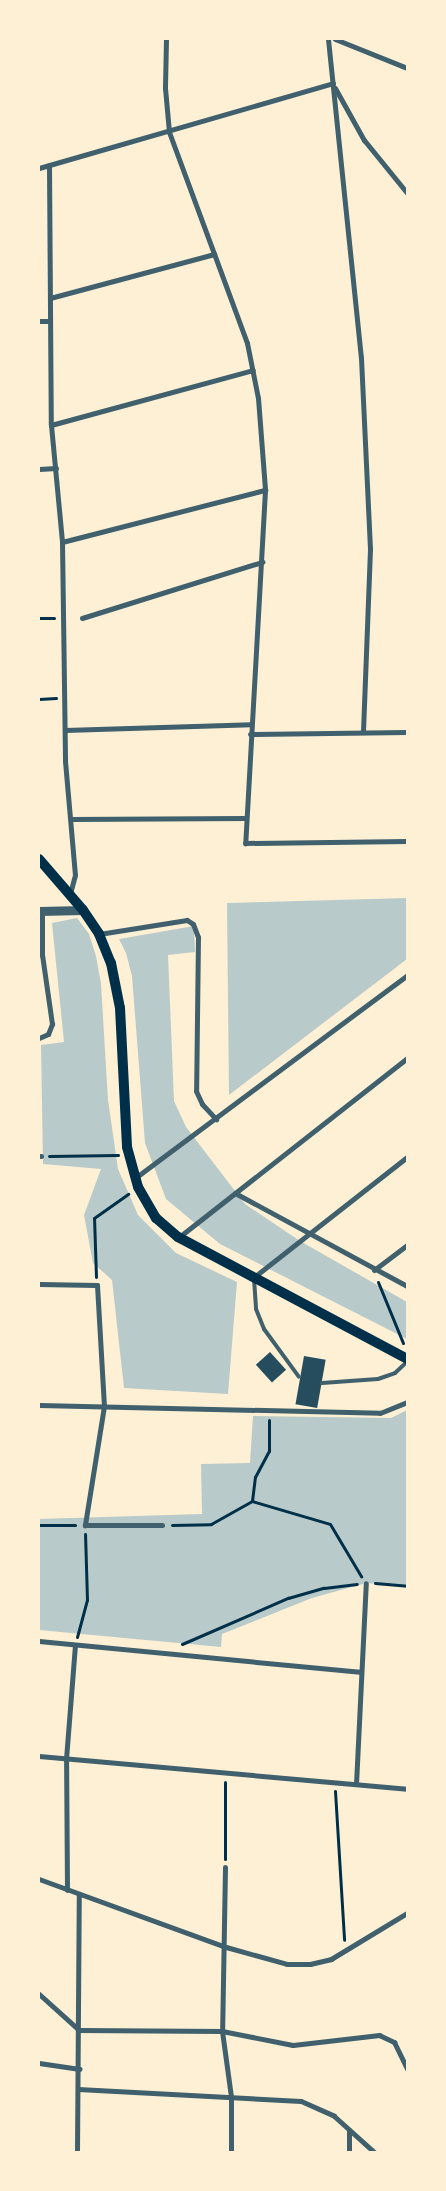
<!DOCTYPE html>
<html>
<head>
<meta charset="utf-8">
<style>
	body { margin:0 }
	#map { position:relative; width:446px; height:2191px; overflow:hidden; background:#fdf0d5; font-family:Merriweather,serif }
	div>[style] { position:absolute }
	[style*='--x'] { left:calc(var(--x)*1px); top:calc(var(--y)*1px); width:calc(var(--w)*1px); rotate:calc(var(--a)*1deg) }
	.green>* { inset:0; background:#b9caca }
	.building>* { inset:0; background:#264d5e; transform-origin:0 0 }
	.path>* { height:3px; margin:-1.5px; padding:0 1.5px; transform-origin:1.5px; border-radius:1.5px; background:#003049 }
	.service>* { height:4px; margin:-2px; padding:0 2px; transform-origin:2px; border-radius:2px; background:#3f606c }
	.minor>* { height:5px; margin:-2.5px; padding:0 2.5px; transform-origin:2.5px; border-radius:2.5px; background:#3f606c }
	.tertiary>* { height:9px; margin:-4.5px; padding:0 4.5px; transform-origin:4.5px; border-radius:4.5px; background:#3f606c }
	.secondary>* { height:10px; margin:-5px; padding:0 5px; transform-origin:5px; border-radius:5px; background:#003049 }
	span { translate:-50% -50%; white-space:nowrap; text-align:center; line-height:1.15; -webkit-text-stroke:5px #fdf0d5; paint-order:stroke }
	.frame { position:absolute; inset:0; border:40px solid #fdf0d5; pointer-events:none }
</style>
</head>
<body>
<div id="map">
	<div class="green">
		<div style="clip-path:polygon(407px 898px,407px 959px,229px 1095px,227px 903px)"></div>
		<div style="clip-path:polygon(77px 918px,89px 934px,96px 956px,101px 984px,108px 1100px,118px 1169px,138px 1215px,176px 1253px,237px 1282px,228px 1394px,124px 1388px,112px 1280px,93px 1263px,84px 1215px,101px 1169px,43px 1164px,41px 1045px,64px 1042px,52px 923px)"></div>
		<div style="clip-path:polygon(194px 926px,195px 952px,168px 955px,174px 1101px,186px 1127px,245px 1204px,300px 1241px,407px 1302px,407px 1339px,220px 1244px,166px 1199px,145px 1143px,132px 976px,126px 953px,119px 939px)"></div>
		<div style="clip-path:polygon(407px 1410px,407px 1586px,366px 1583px,312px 1598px,222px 1634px,221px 1647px,39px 1630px,39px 1519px,202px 1514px,201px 1464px,250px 1463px,253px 1416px,391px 1418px)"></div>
	</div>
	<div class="building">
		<div style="left:270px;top:1352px;width:24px;height:19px;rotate:48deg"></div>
		<div style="left:304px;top:1356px;width:22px;height:49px;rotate:10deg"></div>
	</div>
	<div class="path">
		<div style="--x:39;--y:618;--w:15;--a:0"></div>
		<div style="--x:39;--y:699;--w:17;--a:-3"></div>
		<div style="--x:49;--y:1156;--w:69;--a:-0.8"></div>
		<div style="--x:96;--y:1277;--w:59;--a:-91.9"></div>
		<div style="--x:94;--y:1218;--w:42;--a:-35.2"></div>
		<div style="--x:378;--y:1282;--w:66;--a:67.7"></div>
		<div style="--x:252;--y:1501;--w:24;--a:-83"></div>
		<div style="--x:255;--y:1477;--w:30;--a:-62"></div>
		<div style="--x:269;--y:1451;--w:31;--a:-90"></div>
		<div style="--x:39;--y:1525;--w:36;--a:0"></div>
		<div style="--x:172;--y:1525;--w:39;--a:-1"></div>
		<div style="--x:211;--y:1524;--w:47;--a:-29.3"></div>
		<div style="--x:252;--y:1501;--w:81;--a:16.4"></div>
		<div style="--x:330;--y:1524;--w:61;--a:59.2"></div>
		<div style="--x:375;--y:1583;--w:32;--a:5"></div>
		<div style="--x:77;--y:1637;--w:38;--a:-75"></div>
		<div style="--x:87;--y:1600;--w:66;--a:-91.7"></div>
		<div style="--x:182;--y:1644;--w:116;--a:-23.5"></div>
		<div style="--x:288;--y:1598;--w:37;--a:-16"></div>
		<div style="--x:324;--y:1588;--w:33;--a:-7"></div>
		<div style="--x:225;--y:1782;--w:77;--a:90"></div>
		<div style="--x:335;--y:1791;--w:149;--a:86.5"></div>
	</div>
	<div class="service">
		<div style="--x:254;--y:1279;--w:30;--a:86"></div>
		<div style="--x:256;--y:1309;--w:22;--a:68"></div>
		<div style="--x:264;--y:1329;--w:59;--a:53.9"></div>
		<div style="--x:322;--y:1383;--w:56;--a:-4.1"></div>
		<div style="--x:378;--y:1379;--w:18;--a:-19"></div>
		<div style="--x:395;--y:1373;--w:16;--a:-43"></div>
	</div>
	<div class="minor">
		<div style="--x:166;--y:39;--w:49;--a:91.2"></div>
		<div style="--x:165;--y:88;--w:44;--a:84.8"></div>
		<div style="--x:169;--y:132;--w:225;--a:69.7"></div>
		<div style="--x:247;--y:343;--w:56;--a:78.7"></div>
		<div style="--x:258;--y:398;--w:92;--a:85.6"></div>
		<div style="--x:265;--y:490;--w:354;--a:93.2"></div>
		<div style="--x:245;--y:843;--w:162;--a:-0.7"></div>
		<div style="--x:328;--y:39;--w:321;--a:84.1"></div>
		<div style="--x:361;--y:358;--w:191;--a:87.3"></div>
		<div style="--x:370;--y:549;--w:183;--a:92.2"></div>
		<div style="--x:335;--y:39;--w:78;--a:21.9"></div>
		<div style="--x:335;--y:88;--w:60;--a:60.9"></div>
		<div style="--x:364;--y:140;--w:68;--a:50.9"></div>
		<div style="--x:49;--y:165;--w:260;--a:89.6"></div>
		<div style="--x:51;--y:425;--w:118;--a:84.6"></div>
		<div style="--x:62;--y:542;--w:219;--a:89.2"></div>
		<div style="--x:65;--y:761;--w:114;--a:85"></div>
		<div style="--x:75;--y:875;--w:20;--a:105"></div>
		<div style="--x:39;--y:168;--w:306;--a:-16.1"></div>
		<div style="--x:50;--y:298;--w:170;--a:-15"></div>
		<div style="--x:39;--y:321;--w:11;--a:0"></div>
		<div style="--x:51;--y:425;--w:209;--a:-15.2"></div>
		<div style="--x:39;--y:469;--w:17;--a:-3"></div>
		<div style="--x:62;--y:542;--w:210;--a:-14.4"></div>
		<div style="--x:82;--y:618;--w:189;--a:-17.3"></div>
		<div style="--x:65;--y:730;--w:186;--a:-1.8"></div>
		<div style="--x:250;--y:734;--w:157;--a:-0.7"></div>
		<div style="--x:71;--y:819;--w:175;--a:-0.3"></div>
		<div style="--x:99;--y:934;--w:89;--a:-9"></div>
		<div style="--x:187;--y:920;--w:7;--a:34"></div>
		<div style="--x:193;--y:924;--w:14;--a:69"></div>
		<div style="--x:198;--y:937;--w:154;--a:90.7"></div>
		<div style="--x:196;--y:1091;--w:14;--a:65"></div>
		<div style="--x:202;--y:1104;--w:21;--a:47"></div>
		<div style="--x:39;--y:1038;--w:10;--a:-24"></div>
		<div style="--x:48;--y:1034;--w:11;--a:-68"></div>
		<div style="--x:52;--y:1024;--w:70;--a:-98.2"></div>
		<div style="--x:42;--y:955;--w:44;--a:-90"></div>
		<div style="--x:39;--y:1156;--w:2;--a:0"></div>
		<div style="--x:135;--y:1178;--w:339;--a:-36.7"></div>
		<div style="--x:235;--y:1193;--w:196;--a:28.4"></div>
		<div style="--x:179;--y:1237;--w:290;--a:-38.1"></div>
		<div style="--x:374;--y:1270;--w:41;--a:-37.1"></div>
		<div style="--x:254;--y:1277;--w:194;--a:-38.1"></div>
		<div style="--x:39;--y:1284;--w:58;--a:1"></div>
		<div style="--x:97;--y:1285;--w:121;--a:86.7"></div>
		<div style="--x:104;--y:1406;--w:121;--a:99.1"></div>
		<div style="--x:85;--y:1525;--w:77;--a:0"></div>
		<div style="--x:39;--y:1405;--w:341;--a:1.3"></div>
		<div style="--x:380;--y:1413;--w:29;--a:-22"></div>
		<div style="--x:39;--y:1641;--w:322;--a:5.5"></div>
		<div style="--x:39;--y:1756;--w:369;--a:5.1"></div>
		<div style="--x:356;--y:1784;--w:201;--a:-87.2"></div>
		<div style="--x:225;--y:1867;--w:164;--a:91"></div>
		<div style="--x:222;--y:2031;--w:67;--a:82.2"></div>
		<div style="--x:231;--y:2097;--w:55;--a:90"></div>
		<div style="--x:39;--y:1879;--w:199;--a:20"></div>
		<div style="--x:226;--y:1947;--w:63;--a:15.6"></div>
		<div style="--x:287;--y:1964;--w:23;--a:0"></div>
		<div style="--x:310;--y:1964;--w:22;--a:-13"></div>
		<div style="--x:331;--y:1959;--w:89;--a:-31.2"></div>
		<div style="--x:67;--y:1890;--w:131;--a:-90.4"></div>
		<div style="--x:66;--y:1759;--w:114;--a:-85.5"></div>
		<div style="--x:39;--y:1994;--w:54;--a:42"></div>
		<div style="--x:79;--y:2030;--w:143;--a:0.4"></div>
		<div style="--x:222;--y:2031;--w:72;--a:11.2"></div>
		<div style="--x:293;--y:2045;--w:87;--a:-6.6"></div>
		<div style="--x:379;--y:2035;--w:17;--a:25"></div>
		<div style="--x:394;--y:2042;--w:30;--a:64"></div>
		<div style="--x:39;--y:2063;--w:41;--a:8.3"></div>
		<div style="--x:78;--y:2089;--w:223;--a:3.1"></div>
		<div style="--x:301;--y:2101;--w:36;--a:24"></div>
		<div style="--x:334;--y:2116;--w:54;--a:42"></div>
		<div style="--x:77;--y:2152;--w:258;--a:-89.6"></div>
		<div style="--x:349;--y:2152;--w:22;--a:-90"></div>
	</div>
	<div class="tertiary">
		<div style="--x:39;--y:911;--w:44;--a:-1.3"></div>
	</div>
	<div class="secondary">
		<div style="--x:39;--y:859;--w:67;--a:49.2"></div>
		<div style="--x:83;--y:910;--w:29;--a:56"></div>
		<div style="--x:99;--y:934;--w:31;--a:68"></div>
		<div style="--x:111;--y:963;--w:46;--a:78.7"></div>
		<div style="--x:120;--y:1008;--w:139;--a:87.1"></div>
		<div style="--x:127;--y:1147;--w:41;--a:74.6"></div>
		<div style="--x:138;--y:1187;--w:36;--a:60"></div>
		<div style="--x:156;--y:1218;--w:29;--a:41"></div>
		<div style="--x:178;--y:1237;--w:259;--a:28"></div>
	</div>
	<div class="frame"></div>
</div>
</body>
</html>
